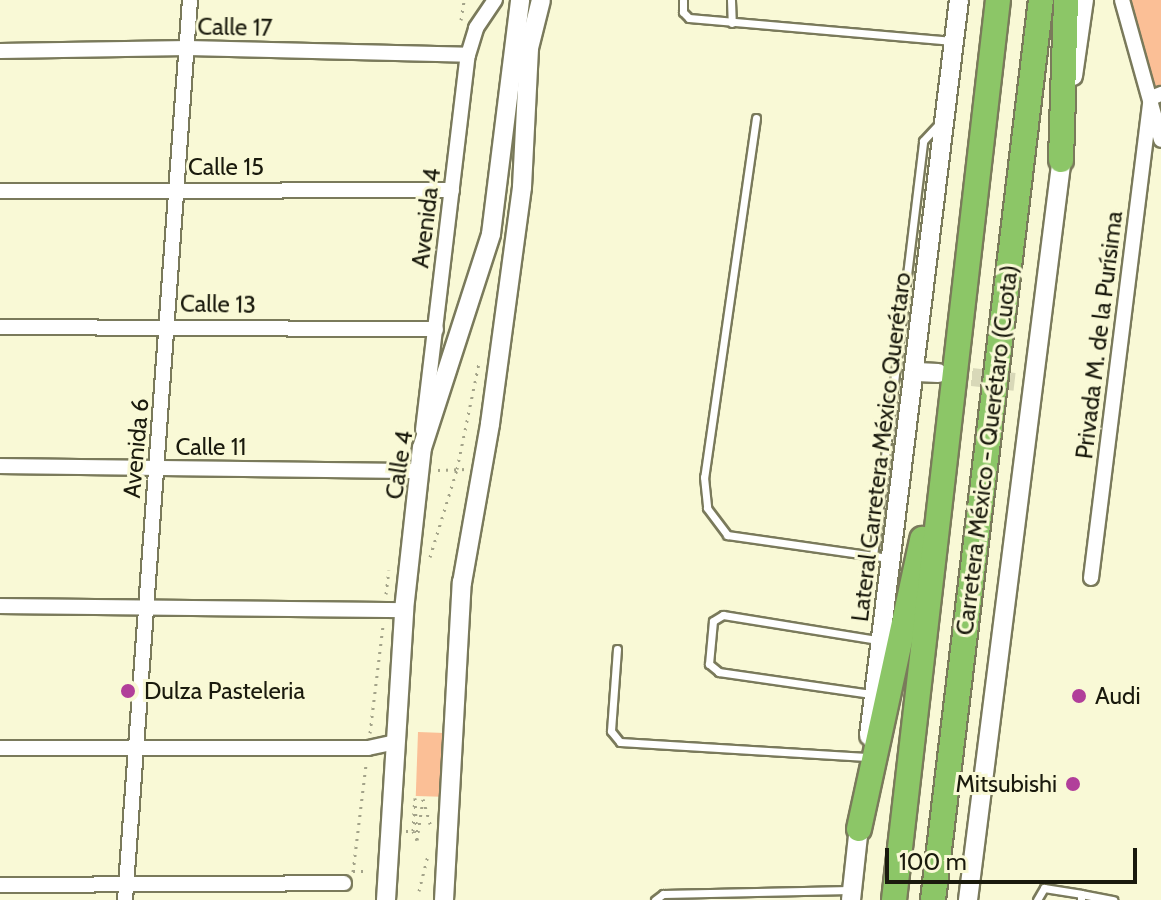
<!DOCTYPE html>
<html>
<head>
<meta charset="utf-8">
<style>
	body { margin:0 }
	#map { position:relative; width:1161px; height:900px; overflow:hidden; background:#f9f9d6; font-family:Cabin,sans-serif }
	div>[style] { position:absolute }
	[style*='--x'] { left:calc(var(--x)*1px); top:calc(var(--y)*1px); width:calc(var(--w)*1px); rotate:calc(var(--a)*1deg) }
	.green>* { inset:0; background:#fbbf96; transform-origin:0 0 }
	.secondary-tunnel>* { height:18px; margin-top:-9px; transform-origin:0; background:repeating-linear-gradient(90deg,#d8d8b8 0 18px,transparent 0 27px) }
	.path>* { height:3px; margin-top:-1.5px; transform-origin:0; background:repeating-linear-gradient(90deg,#a3a389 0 2px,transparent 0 8px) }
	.roads { filter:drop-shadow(2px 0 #7a7a5b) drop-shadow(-2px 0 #7a7a5b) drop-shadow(0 2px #7a7a5b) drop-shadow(0 -2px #7a7a5b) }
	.lane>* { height:7px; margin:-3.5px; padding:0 3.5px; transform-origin:3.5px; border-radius:3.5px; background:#fff }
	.street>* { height:14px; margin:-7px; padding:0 7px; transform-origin:7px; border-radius:7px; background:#fff }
	.secondary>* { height:18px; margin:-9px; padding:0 9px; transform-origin:9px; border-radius:9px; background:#fff }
	.highway>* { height:24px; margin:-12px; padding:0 12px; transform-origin:12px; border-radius:12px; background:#8cc667 }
	.dots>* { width:22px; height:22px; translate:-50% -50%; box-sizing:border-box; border:4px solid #f9f9d6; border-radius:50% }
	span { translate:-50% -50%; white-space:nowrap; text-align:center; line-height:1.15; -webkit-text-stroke:6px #f9f9d6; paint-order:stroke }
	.street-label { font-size:24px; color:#1a1a0d }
	.poi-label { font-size:24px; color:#1a1a0d }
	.left { translate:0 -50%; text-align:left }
	.right { translate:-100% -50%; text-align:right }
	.scale { position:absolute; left:885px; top:848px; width:252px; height:36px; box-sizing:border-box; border:4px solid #1a1a0d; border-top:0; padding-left:10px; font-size:24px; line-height:28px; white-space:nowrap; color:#1a1a0d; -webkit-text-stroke:6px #f9f9d6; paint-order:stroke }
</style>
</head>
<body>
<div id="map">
	<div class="green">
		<div style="clip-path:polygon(1126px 0,1161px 0,1161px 90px,1151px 92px)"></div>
		<div style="left:418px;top:732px;width:33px;height:64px;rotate:2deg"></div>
	</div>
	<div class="secondary-tunnel">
		<div style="--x:945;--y:374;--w:70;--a:6.5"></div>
	</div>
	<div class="path">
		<div style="--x:461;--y:20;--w:20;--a:-81"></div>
		<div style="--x:438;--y:470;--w:29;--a:-2"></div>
		<div style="--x:430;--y:557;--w:92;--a:-72.9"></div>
		<div style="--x:457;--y:469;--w:108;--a:-78.3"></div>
		<div style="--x:386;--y:594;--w:24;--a:-83"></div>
		<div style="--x:370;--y:733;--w:109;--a:-83.1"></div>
		<div style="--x:406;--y:831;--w:7;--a:0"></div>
		<div style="--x:413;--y:831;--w:10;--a:66"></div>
		<div style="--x:413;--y:831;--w:33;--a:-87"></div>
		<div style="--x:415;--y:798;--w:42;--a:87.3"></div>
		<div style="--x:417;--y:840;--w:41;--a:-81.7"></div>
		<div style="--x:423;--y:799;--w:26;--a:74"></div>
		<div style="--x:353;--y:871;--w:16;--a:0"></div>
		<div style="--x:353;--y:872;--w:109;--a:-83.1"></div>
		<div style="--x:419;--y:891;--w:36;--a:-76"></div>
	</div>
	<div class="roads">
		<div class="lane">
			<div style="--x:683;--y:0;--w:12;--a:90"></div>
			<div style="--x:683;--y:12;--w:8;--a:45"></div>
			<div style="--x:689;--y:18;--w:265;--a:5"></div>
			<div style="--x:731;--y:0;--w:23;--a:88"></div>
			<div style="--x:756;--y:118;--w:363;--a:98.2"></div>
			<div style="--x:704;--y:477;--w:31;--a:84"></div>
			<div style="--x:707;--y:508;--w:34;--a:53"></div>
			<div style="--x:727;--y:535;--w:163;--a:8.1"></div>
			<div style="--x:873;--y:556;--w:418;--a:-83.1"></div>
			<div style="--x:923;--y:141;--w:25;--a:-47"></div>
			<div style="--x:617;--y:649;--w:82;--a:94.2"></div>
			<div style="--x:611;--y:731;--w:14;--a:51"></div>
			<div style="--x:620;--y:742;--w:247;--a:3.5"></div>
			<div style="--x:871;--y:694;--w:154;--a:-171.8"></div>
			<div style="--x:719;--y:672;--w:13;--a:-141"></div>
			<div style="--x:709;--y:664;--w:43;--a:-84.7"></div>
			<div style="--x:713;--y:621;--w:12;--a:-31"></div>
			<div style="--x:723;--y:615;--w:157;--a:9.2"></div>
			<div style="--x:655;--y:900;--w:10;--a:-37"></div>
			<div style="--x:663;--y:894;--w:187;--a:-1.2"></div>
			<div style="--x:1037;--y:900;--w:14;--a:-60"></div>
			<div style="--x:1044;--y:888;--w:37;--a:9"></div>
			<div style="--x:1081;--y:900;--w:6;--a:-90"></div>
			<div style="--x:1081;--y:894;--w:33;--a:11"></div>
		</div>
		<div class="street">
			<div style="--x:1122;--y:0;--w:145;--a:74.4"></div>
			<div style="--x:0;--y:51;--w:188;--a:-0.9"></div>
			<div style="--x:188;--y:48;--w:280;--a:1.4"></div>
			<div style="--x:0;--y:191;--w:452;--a:-0.1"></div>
			<div style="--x:0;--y:327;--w:436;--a:0.3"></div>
			<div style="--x:423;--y:430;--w:378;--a:-83.2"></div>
			<div style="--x:468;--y:55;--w:28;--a:-73"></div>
			<div style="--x:476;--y:28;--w:34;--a:-56"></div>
			<div style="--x:0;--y:466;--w:421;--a:0.7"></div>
			<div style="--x:1091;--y:578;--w:484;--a:-82.9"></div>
			<div style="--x:1151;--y:98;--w:11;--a:-22"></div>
			<div style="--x:0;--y:606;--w:404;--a:0.6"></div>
			<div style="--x:0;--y:748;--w:368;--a:0"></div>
			<div style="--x:368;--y:748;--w:29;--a:-12"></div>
			<div style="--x:0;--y:885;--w:344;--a:-0.3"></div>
			<div style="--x:125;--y:900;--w:902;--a:-85.87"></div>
		</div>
		<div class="secondary">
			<div style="--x:1073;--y:76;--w:77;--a:-81.8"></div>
			<div style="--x:917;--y:372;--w:21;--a:3"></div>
			<div style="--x:869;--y:736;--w:741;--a:-83.03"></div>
			<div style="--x:386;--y:900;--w:291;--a:-86.4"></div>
			<div style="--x:404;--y:610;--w:163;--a:-83.7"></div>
			<div style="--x:422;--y:448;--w:225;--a:-72.1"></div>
			<div style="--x:491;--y:234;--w:236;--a:-82.9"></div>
			<div style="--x:444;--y:900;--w:318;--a:-86.8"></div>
			<div style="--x:462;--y:583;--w:161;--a:-80"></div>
			<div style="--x:490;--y:424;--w:239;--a:-82.3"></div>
			<div style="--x:522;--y:187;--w:139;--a:-87.1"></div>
			<div style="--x:529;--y:48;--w:49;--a:-76"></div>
			<div style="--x:851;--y:900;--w:83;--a:-83.8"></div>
			<div style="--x:968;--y:900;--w:757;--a:-82.79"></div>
		</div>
		<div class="highway">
			<div style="--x:1061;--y:160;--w:160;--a:-88.2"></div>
			<div style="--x:859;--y:829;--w:297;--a:-77.7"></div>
			<div style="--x:894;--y:900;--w:906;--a:-83.41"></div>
			<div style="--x:933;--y:900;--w:906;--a:-83.16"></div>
		</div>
	</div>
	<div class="dots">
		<div style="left:128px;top:691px;background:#b13f9a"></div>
		<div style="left:1079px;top:696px;background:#b13f9a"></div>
		<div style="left:1073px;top:784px;background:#b13f9a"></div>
	</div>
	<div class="street-label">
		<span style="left:235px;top:27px;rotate:1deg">Calle 17</span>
		<span style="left:226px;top:167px">Calle 15</span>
		<span style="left:426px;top:218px;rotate:-83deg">Avenida 4</span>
		<span style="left:218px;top:304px;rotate:1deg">Calle 13</span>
		<span style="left:1099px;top:335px;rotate:-83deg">Privada M. de la Purísima</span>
		<span style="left:211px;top:447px">Calle 11</span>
		<span style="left:881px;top:447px;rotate:-83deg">Lateral Carretera México Querétaro</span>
		<span style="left:136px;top:448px;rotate:-85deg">Avenida 6</span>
		<span style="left:987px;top:450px;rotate:-83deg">Carretera México - Querétaro (Cuota)</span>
		<span style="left:399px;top:465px;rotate:-81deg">Calle 4</span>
	</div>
	<div class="poi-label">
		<span class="left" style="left:144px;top:691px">Dulza Pasteleria</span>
		<span class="left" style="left:1095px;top:696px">Audi</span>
		<span class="right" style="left:1057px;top:784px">Mitsubishi</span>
	</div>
	<div class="scale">100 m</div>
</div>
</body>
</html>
